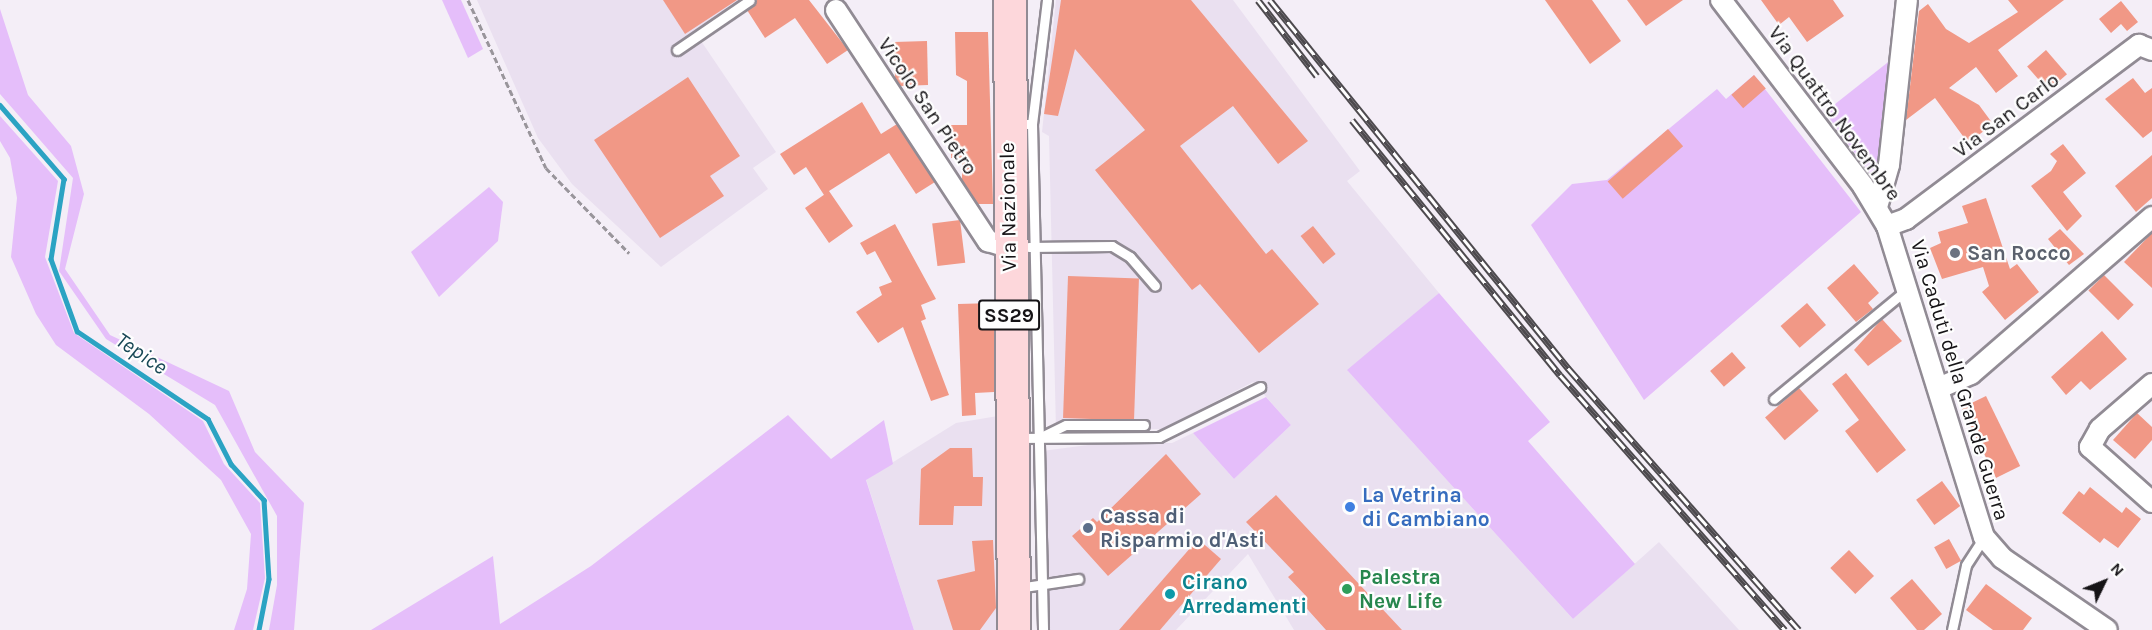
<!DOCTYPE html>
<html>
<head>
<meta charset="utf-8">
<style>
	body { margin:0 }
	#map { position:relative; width:2152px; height:630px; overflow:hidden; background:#f4eef7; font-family:Karla,sans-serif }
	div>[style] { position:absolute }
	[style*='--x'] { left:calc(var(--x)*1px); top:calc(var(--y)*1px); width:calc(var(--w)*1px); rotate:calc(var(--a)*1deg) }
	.built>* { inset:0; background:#eae0f0 }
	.green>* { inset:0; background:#e5befa }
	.stream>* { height:4.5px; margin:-2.25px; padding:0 2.25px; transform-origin:2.25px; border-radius:2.25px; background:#2ba3c3 }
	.building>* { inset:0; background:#f19886; transform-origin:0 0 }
	.path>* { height:3px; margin-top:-1.5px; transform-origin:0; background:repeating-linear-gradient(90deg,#99959b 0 6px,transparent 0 9px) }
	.roads { filter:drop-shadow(2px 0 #918b94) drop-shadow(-2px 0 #918b94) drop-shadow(0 2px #918b94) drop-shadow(0 -2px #918b94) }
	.service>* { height:9px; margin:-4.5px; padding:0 4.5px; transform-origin:4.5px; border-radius:4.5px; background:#fff }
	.minor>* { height:20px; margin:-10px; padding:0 10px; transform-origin:10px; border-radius:10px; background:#fff }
	.primary>* { height:32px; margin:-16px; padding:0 16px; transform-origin:16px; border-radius:16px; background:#fdd7db }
	.rail>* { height:7px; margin-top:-3.5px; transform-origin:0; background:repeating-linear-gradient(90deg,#fefefe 0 14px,#4d4a4e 0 28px); box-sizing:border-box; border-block:2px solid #4d4a4e }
	.dots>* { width:16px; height:16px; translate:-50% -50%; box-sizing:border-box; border:3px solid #fefefe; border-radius:50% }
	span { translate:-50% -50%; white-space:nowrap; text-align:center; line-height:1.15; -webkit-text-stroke:4.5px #fefefe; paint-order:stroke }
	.shield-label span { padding:2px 4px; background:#fefefe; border:2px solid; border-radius:4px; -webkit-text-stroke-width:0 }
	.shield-label { font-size:20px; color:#151316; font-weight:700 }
	.street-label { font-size:21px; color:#151316 }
	.worship-label { font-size:21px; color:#5b616d; font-weight:700 }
	.left { translate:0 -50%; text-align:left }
	.shop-label { font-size:21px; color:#366cbe; font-weight:700 }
	.service-label { font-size:21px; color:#4e5e75; font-weight:700 }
	.leisure-label { font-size:21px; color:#27864d; font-weight:700 }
	.culture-label { font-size:21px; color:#0d838f; font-weight:700 }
	.water-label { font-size:22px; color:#184856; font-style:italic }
	.north { position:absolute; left:2074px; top:552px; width:60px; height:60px; -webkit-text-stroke:4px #fefefe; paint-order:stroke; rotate:47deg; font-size:16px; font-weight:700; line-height:24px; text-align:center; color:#151316 }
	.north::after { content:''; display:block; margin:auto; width:21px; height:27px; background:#151316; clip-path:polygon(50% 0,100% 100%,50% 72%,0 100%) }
</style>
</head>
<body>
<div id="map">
	<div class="built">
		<div style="clip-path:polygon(477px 0,743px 0,695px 32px,776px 152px,753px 168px,768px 189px,661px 267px,572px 184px,538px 138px)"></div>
		<div style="clip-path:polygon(1056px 0,1233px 0,1360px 171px,1347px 181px,1439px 293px,1348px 371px,1573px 619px,1659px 542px,1739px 630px,1294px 630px,1248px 554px,1176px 630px,1041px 630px,1042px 451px,1111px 442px,1172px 443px,1193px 433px,1234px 479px,1291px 425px,1253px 382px,1162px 429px,1056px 430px,1049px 136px,1042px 132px)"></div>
		<div style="clip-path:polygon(1004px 415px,1008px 630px,914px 630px,866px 479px,956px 423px)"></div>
	</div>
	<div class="green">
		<div style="clip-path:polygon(442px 0,461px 0,483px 49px,468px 58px)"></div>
		<div style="clip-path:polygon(0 9px,28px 95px,71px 146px,84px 194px,65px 269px,110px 335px,229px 391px,255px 452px,304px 503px,294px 630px,269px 630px,277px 585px,277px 516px,215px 405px,106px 339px,59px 271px,73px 178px,0 94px)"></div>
		<div style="clip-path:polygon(1892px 59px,1879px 174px,1870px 174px,1825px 112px)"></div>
		<div style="clip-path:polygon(1754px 75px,1861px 212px,1644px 400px,1531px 225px,1572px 184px,1607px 180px,1717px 89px,1726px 99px)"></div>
		<div style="clip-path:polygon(0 116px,58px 181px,45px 257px,74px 333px,203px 421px,224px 464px,260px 503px,265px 578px,253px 630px,234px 630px,247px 589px,251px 534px,221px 480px,149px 414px,56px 345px,36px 314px,11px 257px,17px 198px,10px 158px,0 141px)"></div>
		<div style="clip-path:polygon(489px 187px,503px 202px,498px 241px,439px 297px,411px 252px)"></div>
		<div style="clip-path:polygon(1439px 293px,1550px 422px,1528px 441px,1635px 564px,1573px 619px,1347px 370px)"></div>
		<div style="clip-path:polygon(1266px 397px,1291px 425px,1234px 479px,1193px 433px)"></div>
		<div style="clip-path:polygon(788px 415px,831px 459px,884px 420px,893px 464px,866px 480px,914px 630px,371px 630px,493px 556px,500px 624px,591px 566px)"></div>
	</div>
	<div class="stream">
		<div style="--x:0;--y:105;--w:98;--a:49.1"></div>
		<div style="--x:64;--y:179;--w:81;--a:99.2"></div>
		<div style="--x:51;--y:259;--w:77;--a:70.1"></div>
		<div style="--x:77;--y:331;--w:158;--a:33.9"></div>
		<div style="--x:208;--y:419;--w:51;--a:62.9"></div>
		<div style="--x:231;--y:464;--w:49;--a:47.5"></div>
		<div style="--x:264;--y:500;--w:79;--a:86.4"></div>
		<div style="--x:269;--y:579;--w:52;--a:101.1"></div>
	</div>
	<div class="building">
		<div style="clip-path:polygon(663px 0,737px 0,685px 34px)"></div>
		<div style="clip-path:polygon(757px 0,809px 0,848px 50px,827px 64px,795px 18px,765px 38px,747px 10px)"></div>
		<div style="clip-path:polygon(1061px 0,1191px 0,1308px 141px,1278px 164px,1233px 106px,1180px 146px,1266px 254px,1272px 249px,1319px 304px,1259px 353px,1200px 284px,1192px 290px,1095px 170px,1145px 130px,1075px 49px,1058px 116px,1044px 114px)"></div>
		<div style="clip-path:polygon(1545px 0,1592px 0,1621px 41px,1590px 64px)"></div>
		<div style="clip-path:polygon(1627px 0,1683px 0,1646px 26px)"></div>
		<div style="clip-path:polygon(1761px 0,1833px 0,1844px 16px,1807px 42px,1789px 17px,1779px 25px)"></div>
		<div style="clip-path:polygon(2008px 0,2064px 0,1998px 50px,2018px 76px,1996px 93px,1976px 67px,1949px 88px,1979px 105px,1993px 124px,1968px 143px,1935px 98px,1906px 120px,1919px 11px,1928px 4px,1946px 29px,1969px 43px,2018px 12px)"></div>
		<div style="clip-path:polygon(2121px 1px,2138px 22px,2127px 31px,2121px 24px,2111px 33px,2099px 19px)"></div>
		<div style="clip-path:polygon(955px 32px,988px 32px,993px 204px,978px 204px,962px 180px,962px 158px,951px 158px,951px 125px,967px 125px,967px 81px,956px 75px)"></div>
		<div style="clip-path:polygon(927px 41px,928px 85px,900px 86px,895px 78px,894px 42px)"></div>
		<div style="left:2046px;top:50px;width:32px;height:25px;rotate:49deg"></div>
		<div style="left:1754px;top:75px;width:18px;height:30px;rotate:49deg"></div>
		<div style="clip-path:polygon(688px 77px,740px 156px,710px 176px,724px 196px,660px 238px,594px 140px)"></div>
		<div style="clip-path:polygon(2133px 78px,2145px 93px,2152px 88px,2152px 131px,2143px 138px,2105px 99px)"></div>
		<div style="clip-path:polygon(862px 102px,881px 134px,897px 124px,935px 182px,916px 194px,889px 153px,829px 191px,853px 226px,829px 243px,805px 208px,828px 192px,824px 195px,806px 167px,794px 175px,780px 154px)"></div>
		<div style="left:1668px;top:129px;width:23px;height:80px;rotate:49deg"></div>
		<div style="clip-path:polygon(2063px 144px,2086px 173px,2063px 192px,2082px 216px,2067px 231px,2031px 186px,2051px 171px,2057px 161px,2050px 154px)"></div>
		<div style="clip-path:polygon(2152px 155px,2152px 198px,2136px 212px,2115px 186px)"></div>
		<div style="clip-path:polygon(1986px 198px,2010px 269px,2017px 264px,2039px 292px,2005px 320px,1982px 292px,1989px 286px,1983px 267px,1942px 279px,1930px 248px,1941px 243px,1938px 232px,1968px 223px,1962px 206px)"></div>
		<div style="left:960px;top:220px;width:43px;height:28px;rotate:83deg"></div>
		<div style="clip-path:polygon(895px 224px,936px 299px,921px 305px,926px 319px,921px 321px,949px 395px,931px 401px,903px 327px,878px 343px,856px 312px,882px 295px,879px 287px,892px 282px,875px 251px,867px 255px,860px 243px)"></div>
		<div style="left:1313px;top:226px;width:36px;height:16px;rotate:51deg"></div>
		<div style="clip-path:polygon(2060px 229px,2084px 254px,2069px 265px,2048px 239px)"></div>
		<div style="clip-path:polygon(2152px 233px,2152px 288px,2124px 262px)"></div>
		<div style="clip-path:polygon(1854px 264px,1879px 293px,1868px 303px,1873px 309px,1856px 322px,1827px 288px)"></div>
		<div style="left:2104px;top:275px;width:42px;height:22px;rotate:45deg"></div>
		<div style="left:1068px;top:276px;width:71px;height:142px;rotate:2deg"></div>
		<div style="clip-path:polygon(994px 303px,994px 392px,975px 393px,976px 415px,962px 416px,958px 304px)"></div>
		<div style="left:1807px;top:303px;width:29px;height:35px;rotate:49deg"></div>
		<div style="clip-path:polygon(1882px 319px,1902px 341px,1868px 366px,1854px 350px)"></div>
		<div style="clip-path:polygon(2102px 331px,2127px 359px,2090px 390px,2081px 381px,2066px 395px,2051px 377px)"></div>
		<div style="left:1732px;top:352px;width:21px;height:29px;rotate:49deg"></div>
		<div style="clip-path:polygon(1846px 373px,1906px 450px,1877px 473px,1845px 431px,1859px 420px,1832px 384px)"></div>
		<div style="left:1799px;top:388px;width:30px;height:45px;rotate:49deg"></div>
		<div style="left:1986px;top:396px;width:78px;height:27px;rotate:64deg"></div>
		<div style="clip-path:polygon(2137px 413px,2152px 427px,2152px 440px,2135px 459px,2113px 440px)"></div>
		<div style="clip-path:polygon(950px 448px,972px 448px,973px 477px,983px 477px,982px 506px,954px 506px,953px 525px,919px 525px,921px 469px)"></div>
		<div style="clip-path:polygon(1166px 454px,1201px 494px,1108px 576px,1072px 536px,1093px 518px,1097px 522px)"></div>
		<div style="left:1942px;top:481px;width:31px;height:32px;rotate:54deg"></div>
		<div style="clip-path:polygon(2090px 487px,2122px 513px,2126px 507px,2141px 519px,2118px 548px,2104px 538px,2100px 543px,2062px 513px,2079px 491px,2084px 495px)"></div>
		<div style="clip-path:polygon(1276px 495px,1402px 630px,1326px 630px,1300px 601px,1306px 596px,1288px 577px,1294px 572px,1246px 522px)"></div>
		<div style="clip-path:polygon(1198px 539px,1221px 559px,1160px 630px,1119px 630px)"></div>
		<div style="left:1949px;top:539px;width:25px;height:17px;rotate:61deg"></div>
		<div style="clip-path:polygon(993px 540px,996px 608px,980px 630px,953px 630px,937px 580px,975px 571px,972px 541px)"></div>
		<div style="left:1849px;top:550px;width:36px;height:26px;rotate:46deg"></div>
		<div style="clip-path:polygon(1912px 579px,1942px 614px,1924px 630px,1917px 630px,1890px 598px)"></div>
		<div style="clip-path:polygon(1986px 584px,2032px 618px,2023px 630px,1993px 630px,1966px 610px)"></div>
	</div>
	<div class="path">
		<div style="--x:468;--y:0;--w:185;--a:65.1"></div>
		<div style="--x:546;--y:168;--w:119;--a:45.7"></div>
	</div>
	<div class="roads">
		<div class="service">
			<div style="--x:677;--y:50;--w:88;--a:-34.4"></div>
			<div style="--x:1027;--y:124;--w:5;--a:0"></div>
			<div style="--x:1032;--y:124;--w:125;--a:-83.1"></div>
			<div style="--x:1032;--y:124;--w:506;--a:88.75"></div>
			<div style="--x:1029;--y:247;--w:83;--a:-0.7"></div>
			<div style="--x:1112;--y:246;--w:21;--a:31"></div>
			<div style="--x:1130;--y:257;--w:38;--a:49"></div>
			<div style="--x:1774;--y:399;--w:171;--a:-39.5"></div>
			<div style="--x:1043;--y:436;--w:25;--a:-26"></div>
			<div style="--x:1066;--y:425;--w:78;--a:0"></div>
			<div style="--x:1016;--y:438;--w:143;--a:-0.4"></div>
			<div style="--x:1159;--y:437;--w:113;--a:-26.3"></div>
			<div style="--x:1018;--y:588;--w:61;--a:-8.5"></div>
			<div style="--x:1952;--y:630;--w:66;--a:-77.8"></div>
			<div style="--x:1966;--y:565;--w:33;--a:-57"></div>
		</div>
		<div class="minor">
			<div style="--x:1721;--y:0;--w:234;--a:52.6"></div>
			<div style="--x:1863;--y:186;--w:47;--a:59"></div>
			<div style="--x:1887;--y:226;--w:326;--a:72.7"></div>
			<div style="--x:1984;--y:537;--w:28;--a:49"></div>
			<div style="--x:2002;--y:558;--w:127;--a:34.4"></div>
			<div style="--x:836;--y:10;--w:277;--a:56.7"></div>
			<div style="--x:988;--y:241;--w:21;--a:17"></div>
			<div style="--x:1877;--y:207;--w:44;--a:-74.1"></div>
			<div style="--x:1889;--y:165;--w:166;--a:-83.8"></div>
			<div style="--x:1887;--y:226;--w:20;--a:-20"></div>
			<div style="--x:1906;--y:219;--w:291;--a:-36.8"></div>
			<div style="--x:2139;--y:45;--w:14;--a:21"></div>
			<div style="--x:2152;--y:384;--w:69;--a:139.1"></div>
			<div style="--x:2100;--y:429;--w:21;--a:119"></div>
			<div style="--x:2090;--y:447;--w:83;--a:41.6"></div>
			<div style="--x:1939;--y:388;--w:35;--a:-24"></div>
			<div style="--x:1971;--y:374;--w:240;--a:-40.9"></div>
		</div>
		<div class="primary">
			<div style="--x:1010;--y:0;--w:630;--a:89.64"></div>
		</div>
	</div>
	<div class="rail">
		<div style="--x:1258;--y:0;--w:96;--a:52.2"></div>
		<div style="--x:1270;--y:0;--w:474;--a:51"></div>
		<div style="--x:1568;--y:368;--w:349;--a:48.6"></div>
		<div style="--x:1352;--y:120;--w:329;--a:50.8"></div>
		<div style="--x:1560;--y:375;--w:340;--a:48.6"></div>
	</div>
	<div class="dots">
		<div style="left:1955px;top:253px;background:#6b7280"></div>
		<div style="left:1350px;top:507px;background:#3f7fe0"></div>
		<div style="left:1088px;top:528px;background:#5c6f8a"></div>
		<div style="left:1347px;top:589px;background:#2e9e5b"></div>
		<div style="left:1170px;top:594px;background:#0f9aa8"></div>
	</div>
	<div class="shield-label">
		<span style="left:1009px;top:315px">SS29</span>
	</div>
	<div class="street-label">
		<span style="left:928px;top:106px;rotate:56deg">Vicolo San Pietro</span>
		<span style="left:1835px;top:113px;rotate:54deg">Via Quattro Novembre</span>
		<span style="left:2006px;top:115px;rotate:-37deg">Via San Carlo</span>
		<span style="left:1008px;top:207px;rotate:-91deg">Via Nazionale</span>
		<span style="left:1960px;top:380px;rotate:73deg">Via Caduti della Grande Guerra</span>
	</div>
	<div class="worship-label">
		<span class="left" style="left:1967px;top:253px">San Rocco</span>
	</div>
	<div class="shop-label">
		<span class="left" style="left:1362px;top:507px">La Vetrina<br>di Cambiano</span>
	</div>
	<div class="service-label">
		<span class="left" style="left:1100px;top:528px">Cassa di<br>Risparmio d'Asti</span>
	</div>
	<div class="leisure-label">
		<span class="left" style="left:1359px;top:589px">Palestra<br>New Life</span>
	</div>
	<div class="culture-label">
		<span class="left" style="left:1182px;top:594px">Cirano<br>Arredamenti</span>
	</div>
	<div class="water-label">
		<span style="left:141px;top:354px;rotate:34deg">Tepice</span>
	</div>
	<div class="north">N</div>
</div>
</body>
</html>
